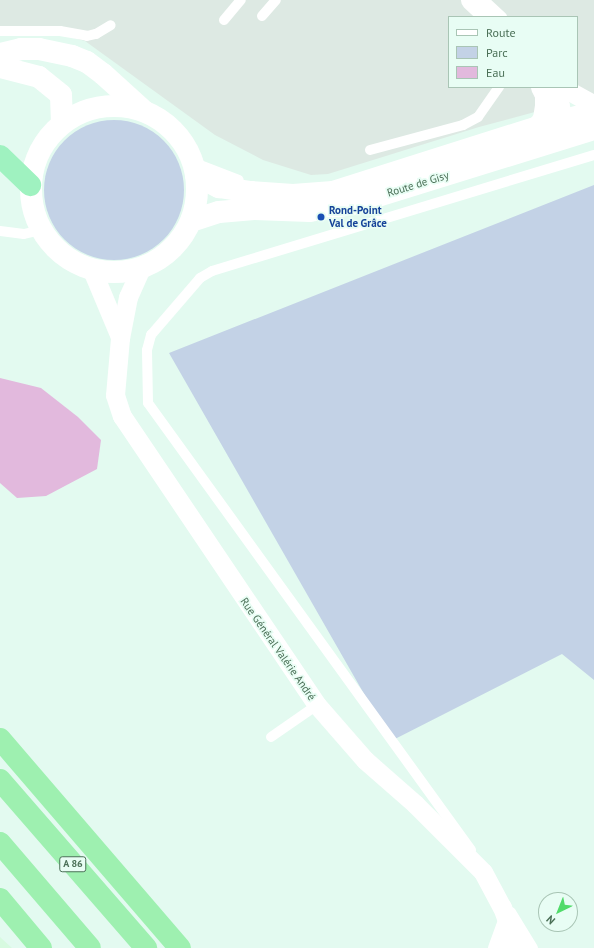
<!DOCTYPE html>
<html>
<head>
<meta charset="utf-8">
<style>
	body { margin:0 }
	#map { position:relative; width:594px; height:948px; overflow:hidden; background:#e3faf0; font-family:"PT Sans",sans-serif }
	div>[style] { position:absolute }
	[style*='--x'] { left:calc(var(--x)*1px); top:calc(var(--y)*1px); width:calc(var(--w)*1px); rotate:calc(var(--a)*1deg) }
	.commercial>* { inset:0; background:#d7fae0 }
	.industrial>* { inset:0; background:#dde9e3 }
	.green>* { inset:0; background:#c3d2e6 }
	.round { border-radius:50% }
	.water>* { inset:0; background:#e2b9dd }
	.service>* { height:10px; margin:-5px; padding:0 5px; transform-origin:5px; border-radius:5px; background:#fff }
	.minor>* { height:19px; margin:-9.5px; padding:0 9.5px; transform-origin:9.5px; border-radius:9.5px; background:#fff }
	.tertiary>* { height:22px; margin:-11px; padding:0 11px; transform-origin:11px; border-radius:11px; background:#fff }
	.tertiary>.ring { margin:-11px; padding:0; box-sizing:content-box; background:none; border:22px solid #fff; border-radius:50% }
	.trunk>* { height:22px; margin:-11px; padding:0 11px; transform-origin:11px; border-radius:11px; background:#9ff2c0 }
	.motorway>* { height:22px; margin:-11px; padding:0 11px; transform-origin:11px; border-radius:11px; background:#9ef0b0 }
	.dots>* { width:11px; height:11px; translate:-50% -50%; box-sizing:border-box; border:2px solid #e8fdf4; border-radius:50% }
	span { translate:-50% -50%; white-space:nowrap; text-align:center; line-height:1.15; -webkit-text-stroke:3.5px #e8fdf4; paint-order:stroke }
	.shield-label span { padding:1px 3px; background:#e8fdf4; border:1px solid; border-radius:3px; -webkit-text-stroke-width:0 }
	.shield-label { font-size:10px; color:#4b7057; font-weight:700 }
	.street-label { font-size:11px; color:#4b7057 }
	.transit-label { font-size:11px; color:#164399; font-weight:700 }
	.left { translate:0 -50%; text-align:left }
	.legend { position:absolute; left:448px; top:16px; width:130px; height:72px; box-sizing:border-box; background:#e8fdf4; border:1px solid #a9c5b5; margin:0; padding:5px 7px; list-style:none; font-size:12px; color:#4b7057 }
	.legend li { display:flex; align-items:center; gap:8px; height:20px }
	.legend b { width:20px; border:1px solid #a9c5b5 }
	.north { position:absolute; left:538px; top:892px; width:40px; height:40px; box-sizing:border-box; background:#e8fdf4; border:1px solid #a9c5b5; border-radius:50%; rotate:223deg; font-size:11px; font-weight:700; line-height:16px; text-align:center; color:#4b7057 }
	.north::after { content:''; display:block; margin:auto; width:14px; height:18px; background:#51db6a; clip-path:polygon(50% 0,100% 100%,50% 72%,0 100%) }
</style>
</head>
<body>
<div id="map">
	<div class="commercial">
		<div style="clip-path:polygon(0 937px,12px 948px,0 948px)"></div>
	</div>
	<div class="industrial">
		<div style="clip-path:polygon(evenodd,0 0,594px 0,594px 96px,479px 127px,328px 174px,311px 175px,263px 160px,215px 135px,85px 41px,66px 36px,0 35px,0 0,449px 17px,577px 17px,577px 87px,449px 87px,449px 17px)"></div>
	</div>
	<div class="green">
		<div class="round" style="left:44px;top:120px;width:140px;height:140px"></div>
		<div style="clip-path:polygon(594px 185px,594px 680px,562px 654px,391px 741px,169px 353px)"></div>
	</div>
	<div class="water">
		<div style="clip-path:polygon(0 378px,41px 388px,78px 417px,101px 440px,97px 469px,46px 496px,17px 498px,0 483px)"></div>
	</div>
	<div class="service">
		<div style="--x:486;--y:2;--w:22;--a:43"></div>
		<div style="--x:262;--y:16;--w:21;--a:-49"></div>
		<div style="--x:224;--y:20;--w:26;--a:-50"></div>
		<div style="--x:0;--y:31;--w:60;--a:0"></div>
		<div style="--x:60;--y:31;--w:27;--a:10"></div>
		<div style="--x:87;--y:36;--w:9;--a:-13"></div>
		<div style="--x:96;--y:34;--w:17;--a:-31"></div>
		<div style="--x:370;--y:150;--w:96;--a:-15"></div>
		<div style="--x:463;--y:125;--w:17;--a:-28"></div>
		<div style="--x:478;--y:117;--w:37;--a:-55"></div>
		<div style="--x:192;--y:162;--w:50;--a:21"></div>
		<div style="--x:0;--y:231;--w:24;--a:7"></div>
		<div style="--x:24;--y:234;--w:17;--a:-13"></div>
		<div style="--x:271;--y:737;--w:56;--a:-34.8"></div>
		<div style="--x:471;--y:850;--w:551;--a:-125.85"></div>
		<div style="--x:148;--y:403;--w:53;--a:-91.1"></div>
		<div style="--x:147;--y:350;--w:16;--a:-75"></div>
		<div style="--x:151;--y:335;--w:75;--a:-49.3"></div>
		<div style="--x:200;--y:278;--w:14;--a:-30"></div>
		<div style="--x:212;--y:271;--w:399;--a:-16.9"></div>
		<div style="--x:511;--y:912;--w:42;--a:58.6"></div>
	</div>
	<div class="minor">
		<div style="--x:470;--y:0;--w:25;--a:43"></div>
		<div style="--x:562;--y:87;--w:37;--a:29"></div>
		<div style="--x:535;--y:128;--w:12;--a:-55"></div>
		<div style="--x:542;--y:118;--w:13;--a:-81"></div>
		<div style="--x:544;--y:105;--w:10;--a:-90"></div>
		<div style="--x:544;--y:95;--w:9;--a:-117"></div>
		<div style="--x:551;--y:132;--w:11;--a:-52"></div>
		<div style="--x:558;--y:123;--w:11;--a:-75"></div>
		<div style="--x:561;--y:112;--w:25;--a:-99"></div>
		<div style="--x:141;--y:268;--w:32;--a:114"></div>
		<div style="--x:128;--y:297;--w:42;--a:101"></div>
		<div style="--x:120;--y:338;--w:57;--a:95"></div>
		<div style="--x:115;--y:395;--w:22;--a:72"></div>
		<div style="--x:122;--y:416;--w:349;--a:56"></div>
		<div style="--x:317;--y:705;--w:73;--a:48.9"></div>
		<div style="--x:365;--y:760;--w:67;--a:41.3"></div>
		<div style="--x:415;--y:804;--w:96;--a:45"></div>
		<div style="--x:483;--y:872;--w:40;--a:62"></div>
		<div style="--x:502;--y:907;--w:44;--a:69.9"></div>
		<div style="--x:92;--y:270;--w:73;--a:67.3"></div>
		<div style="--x:497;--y:948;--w:27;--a:-70"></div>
	</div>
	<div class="tertiary">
		<div style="--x:0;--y:54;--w:22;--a:-13"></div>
		<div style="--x:21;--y:49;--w:18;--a:0"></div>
		<div style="--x:39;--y:49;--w:34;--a:12"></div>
		<div style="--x:72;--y:56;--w:16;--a:22"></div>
		<div style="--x:87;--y:62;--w:20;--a:37"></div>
		<div style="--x:103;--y:74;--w:55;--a:42.1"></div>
		<div style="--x:0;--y:67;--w:40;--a:14.4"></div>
		<div style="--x:39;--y:77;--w:28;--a:39"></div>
		<div style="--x:61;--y:95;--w:28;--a:88"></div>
		<div class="ring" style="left:31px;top:106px;width:144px;height:144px"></div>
		<div style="--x:196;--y:175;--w:26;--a:28"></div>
		<div style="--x:219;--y:187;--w:32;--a:9"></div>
		<div style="--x:251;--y:192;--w:42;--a:4.1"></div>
		<div style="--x:293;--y:195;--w:40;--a:-4.3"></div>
		<div style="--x:333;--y:192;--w:212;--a:-17.6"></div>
		<div style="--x:535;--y:128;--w:61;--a:-15.2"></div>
		<div style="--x:191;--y:221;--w:29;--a:-18"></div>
		<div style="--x:219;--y:212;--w:35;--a:-5"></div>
		<div style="--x:254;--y:209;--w:56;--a:2"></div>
		<div style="--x:310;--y:211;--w:43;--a:-9.5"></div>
		<div style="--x:352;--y:204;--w:253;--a:-17.2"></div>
	</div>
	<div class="trunk">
		<div style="--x:0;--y:156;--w:42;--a:44"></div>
	</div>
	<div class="motorway">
		<div style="--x:0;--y:739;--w:276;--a:49.3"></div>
		<div style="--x:0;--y:780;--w:223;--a:49"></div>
		<div style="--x:0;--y:843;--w:138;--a:49.4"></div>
		<div style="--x:0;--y:899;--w:64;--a:50.1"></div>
	</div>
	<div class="dots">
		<div style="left:321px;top:217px;background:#1a4fb4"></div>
	</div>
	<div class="shield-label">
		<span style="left:73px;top:864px">A 86</span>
	</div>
	<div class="street-label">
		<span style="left:418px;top:184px;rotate:-17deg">Route de Gisy</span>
		<span style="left:278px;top:649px;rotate:55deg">Rue Général Valérie André</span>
	</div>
	<div class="transit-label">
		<span class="left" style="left:329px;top:217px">Rond-Point<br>Val de Grâce</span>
	</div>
	<ul class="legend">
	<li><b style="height:5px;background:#fff"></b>Route</li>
	<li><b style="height:11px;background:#c3d2e6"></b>Parc</li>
	<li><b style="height:11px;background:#e2b9dd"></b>Eau</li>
	</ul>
	<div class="north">N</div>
</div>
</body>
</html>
